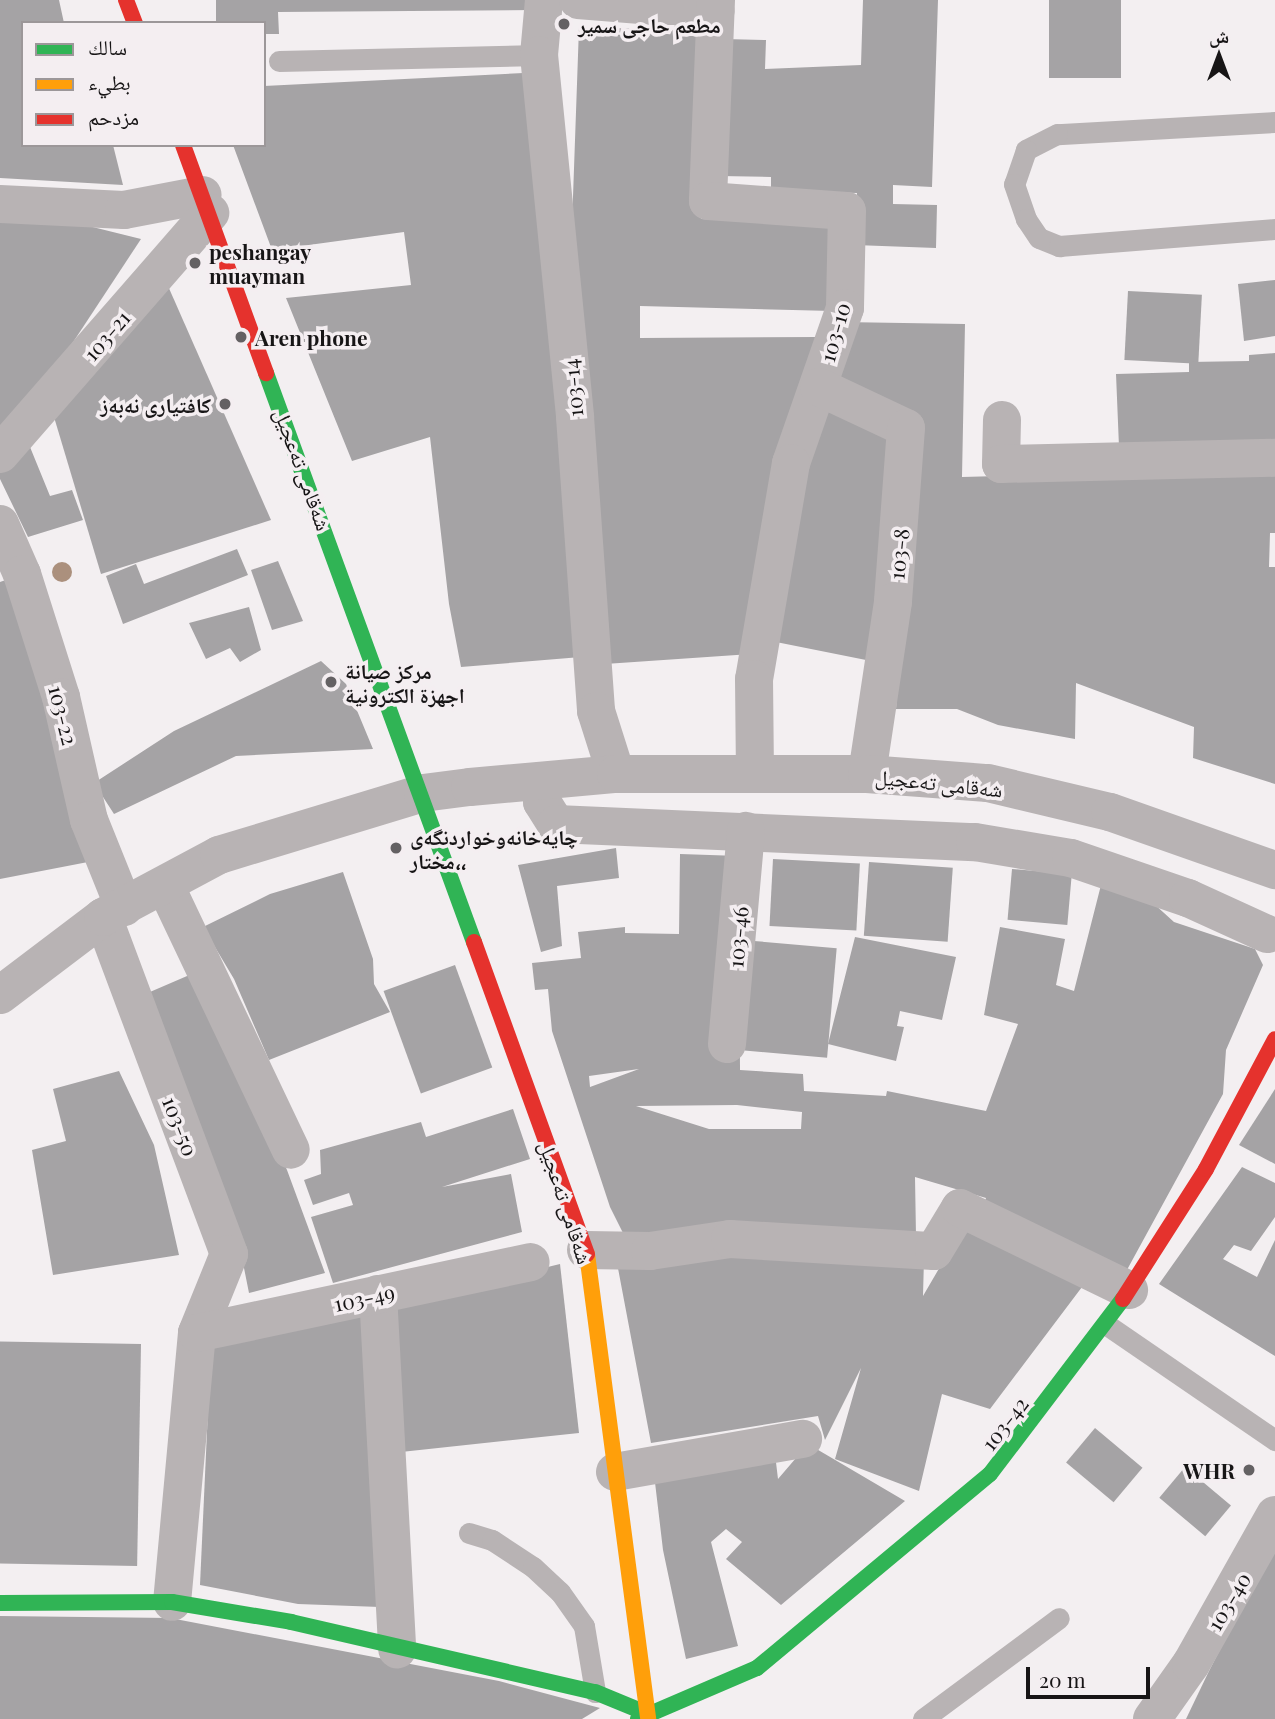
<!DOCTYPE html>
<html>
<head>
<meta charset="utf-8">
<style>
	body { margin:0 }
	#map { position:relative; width:1275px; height:1719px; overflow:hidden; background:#f3eff1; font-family:"Playfair Display","Noto Naskh Arabic",serif }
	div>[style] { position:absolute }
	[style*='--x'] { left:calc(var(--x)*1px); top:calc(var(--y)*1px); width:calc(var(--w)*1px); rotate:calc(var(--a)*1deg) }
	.building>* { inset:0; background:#a5a3a5; transform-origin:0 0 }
	.lane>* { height:21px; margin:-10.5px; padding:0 10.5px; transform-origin:10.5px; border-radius:10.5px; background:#b8b3b4 }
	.street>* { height:38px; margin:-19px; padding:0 19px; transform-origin:19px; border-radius:19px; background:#b8b3b4 }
	.fast>* { height:16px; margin:-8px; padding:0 8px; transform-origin:8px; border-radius:8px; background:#30b455 }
	.slow>* { height:16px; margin:-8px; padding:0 8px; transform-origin:8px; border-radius:8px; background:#ff9f0a }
	.jam>* { height:16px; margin:-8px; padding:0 8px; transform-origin:8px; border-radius:8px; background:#e5322d }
	.trees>* { width:20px; height:20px; margin:-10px; border-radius:50%; background:#ab907d }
	.dots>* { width:19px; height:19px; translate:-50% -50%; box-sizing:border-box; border:4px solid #f4eef1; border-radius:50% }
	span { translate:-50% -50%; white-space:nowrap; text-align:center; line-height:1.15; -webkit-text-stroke:7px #f4eef1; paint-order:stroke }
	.poi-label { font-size:21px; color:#171516; font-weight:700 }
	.left { translate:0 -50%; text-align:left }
	.right { translate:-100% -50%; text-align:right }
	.street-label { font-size:21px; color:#171516 }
	.legend { position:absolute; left:21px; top:21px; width:245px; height:126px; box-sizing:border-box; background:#f4eef1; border:2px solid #9c9799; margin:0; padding:9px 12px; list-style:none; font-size:21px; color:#171516 }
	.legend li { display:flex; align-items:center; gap:14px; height:35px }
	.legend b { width:35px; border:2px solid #9c9799 }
	.north { position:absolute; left:1184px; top:21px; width:70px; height:70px; -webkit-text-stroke:5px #f4eef1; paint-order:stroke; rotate:0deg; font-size:19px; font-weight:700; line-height:28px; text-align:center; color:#171516 }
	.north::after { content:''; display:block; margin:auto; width:24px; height:32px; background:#171516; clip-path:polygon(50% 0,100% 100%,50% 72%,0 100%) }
	.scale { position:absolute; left:1026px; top:1667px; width:124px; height:32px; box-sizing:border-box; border:4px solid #171516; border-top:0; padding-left:9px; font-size:21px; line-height:24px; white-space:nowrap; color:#171516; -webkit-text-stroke:5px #f4eef1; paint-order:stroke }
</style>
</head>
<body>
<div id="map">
	<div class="building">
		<div style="clip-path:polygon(0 0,59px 0,64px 23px,23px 23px,23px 145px,113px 145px,123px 185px,0 178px)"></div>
		<div style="clip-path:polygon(216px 0,536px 0,536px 10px,278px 12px,279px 34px,264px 34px,264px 23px,216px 23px)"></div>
		<div style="clip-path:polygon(863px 0,938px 0,932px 187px,893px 185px,893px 204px,937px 205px,936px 248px,855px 245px,857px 193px,771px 191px,771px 177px,720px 176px,724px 39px,766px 40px,765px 69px,861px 65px)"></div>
		<div style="left:1049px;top:0;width:72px;height:78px"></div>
		<div style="clip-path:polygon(579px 27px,707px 31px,701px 219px,837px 224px,833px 311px,640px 306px,640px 338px,818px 337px,751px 654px,605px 664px,571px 253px)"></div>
		<div style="clip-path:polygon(544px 72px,581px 657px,461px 667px,449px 604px,430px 437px,352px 461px,286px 298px,411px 285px,404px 232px,272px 250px,233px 145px,264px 145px,264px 86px)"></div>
		<div style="clip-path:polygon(0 204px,141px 239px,62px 359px,0 431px)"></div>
		<div style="clip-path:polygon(1275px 280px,1275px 336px,1244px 341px,1238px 284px)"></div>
		<div style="clip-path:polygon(168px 286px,271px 520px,101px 574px,54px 417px)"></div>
		<div style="left:1128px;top:291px;width:74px;height:69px;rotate:3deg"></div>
		<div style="clip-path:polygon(842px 322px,965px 324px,962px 477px,1275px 468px,1275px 533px,1270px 533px,1269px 567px,1275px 567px,1275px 784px,1193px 758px,1194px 727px,1076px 683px,1075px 739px,998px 725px,957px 709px,896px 709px,912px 457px,840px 390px)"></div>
		<div style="clip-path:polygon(1275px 353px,1275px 444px,1119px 447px,1116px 374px,1189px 372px,1189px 362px,1249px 361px,1249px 355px)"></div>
		<div style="clip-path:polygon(821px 399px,898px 435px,871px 661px,766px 640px)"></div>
		<div style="clip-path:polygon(30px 447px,50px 496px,72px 490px,83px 520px,28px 537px,0 479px,0 466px)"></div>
		<div style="clip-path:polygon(237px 549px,248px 575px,123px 624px,106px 576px,136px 564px,144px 584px)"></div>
		<div style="clip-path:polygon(278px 561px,303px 621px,272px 630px,251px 570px)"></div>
		<div style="clip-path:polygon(17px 576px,88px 862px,0 879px,0 582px)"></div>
		<div style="clip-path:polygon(249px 607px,261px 650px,240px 662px,230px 648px,206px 659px,189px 623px)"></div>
		<div style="clip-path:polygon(321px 661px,346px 684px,373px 749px,236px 756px,114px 814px,94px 783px,174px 731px)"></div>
		<div style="clip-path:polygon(616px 848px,619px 878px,557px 886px,562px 946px,541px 952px,518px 865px)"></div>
		<div style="clip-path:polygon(evenodd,680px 854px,739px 856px,740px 1070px,803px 1074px,804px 1091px,886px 1096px,887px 1091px,986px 1111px,1018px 1024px,984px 1015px,1000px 927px,1065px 939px,1056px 985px,1074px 991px,1101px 885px,1153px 903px,1174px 922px,1255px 949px,1263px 965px,1226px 1050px,1223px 1094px,1122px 1279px,982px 1210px,986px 1198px,915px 1177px,916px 1236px,629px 1245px,610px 1207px,552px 1031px,548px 989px,535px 990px,532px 963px,581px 958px,578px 932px,625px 927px,625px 933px,679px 934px,680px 854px,639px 1069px,590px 1087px,589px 1076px,639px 1069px,680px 854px,737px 1105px,802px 1112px,801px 1129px,709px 1129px,636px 1106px,737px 1105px)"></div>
		<div style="left:773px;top:859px;width:87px;height:67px;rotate:3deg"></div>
		<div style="left:869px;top:862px;width:84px;height:74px;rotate:4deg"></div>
		<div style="left:1012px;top:869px;width:60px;height:51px;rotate:5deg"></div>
		<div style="clip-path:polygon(343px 872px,373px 959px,374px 984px,390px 1012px,269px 1060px,234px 979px,203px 927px,270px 894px)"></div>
		<div style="clip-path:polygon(855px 937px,956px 957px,942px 1020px,900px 1011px,897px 1026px,904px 1027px,896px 1061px,828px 1044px)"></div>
		<div style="left:754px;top:941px;width:83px;height:110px;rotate:5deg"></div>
		<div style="left:455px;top:965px;width:109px;height:76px;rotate:70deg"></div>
		<div style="clip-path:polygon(201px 970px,287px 1170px,325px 1273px,249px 1293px,240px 1248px,136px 998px)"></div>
		<div style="clip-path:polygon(119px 1071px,154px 1145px,179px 1255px,53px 1275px,32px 1150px,66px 1141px,53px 1089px)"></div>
		<div style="clip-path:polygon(1275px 1089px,1275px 1164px,1239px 1145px)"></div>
		<div style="clip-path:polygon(513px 1109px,530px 1159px,442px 1187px,511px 1174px,522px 1232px,333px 1283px,311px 1217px,353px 1205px,349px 1193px,313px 1205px,304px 1180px,321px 1174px,320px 1150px,421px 1122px,426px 1137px)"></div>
		<div style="clip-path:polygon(1242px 1167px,1275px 1183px,1275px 1217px,1251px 1251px,1234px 1245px,1223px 1259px,1257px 1277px,1275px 1240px,1275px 1356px,1159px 1284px)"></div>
		<div style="clip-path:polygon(965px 1224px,1085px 1283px,990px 1409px,942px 1394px,919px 1491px,835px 1459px,861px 1368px,825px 1440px,818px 1416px,651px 1443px,617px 1263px,708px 1251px,924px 1259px,923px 1296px)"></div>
		<div style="clip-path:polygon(560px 1264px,579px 1433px,401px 1452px,392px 1305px)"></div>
		<div style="clip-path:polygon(364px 1316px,380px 1607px,298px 1604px,200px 1585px,211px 1344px)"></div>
		<div style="left:141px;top:1344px;width:222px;height:141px;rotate:91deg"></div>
		<div style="left:1095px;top:1428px;width:62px;height:45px;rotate:40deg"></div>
		<div style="clip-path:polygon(808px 1444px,905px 1501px,781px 1605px,726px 1559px,742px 1542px,726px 1529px,711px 1542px,738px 1646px,686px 1659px,663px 1550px,654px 1474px,775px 1454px,778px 1479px)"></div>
		<div style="left:1185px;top:1467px;width:60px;height:40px;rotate:40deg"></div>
		<div style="clip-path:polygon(1275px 1543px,1275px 1719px,1186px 1719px,1209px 1671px)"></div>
		<div style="clip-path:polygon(0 1616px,170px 1618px,499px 1681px,600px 1708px,582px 1719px,0 1719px)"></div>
	</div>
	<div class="lane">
		<div style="--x:279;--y:61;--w:260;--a:-1.3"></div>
		<div style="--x:1275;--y:122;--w:218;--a:176.8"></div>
		<div style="--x:1057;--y:134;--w:35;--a:153"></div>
		<div style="--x:1026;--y:150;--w:36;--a:109"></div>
		<div style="--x:1014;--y:184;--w:37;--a:71"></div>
		<div style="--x:1026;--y:219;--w:23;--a:56"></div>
		<div style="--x:1039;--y:238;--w:22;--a:22"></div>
		<div style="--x:1059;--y:246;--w:217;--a:-4.5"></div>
		<div style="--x:1107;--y:1325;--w:204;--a:34.4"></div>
		<div style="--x:469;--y:1533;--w:24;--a:17"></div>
		<div style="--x:492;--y:1540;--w:49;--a:33.4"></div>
		<div style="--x:533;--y:1567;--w:37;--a:43"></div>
		<div style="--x:560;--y:1592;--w:42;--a:54.8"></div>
		<div style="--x:584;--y:1626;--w:67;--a:80.5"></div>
		<div style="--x:923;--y:1719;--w:169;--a:-36.6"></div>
	</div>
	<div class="street">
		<div style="--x:544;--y:0;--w:55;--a:95.2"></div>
		<div style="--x:539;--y:55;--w:364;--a:84.3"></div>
		<div style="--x:575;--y:417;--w:295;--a:85.9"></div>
		<div style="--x:596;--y:711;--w:66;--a:72.4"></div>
		<div style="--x:578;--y:0;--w:138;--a:4.6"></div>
		<div style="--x:716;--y:0;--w:201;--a:92.3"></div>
		<div style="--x:708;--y:201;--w:139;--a:4.1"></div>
		<div style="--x:847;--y:211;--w:97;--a:91.2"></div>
		<div style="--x:845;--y:308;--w:164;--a:109.2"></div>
		<div style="--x:791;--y:463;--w:219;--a:99.7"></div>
		<div style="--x:754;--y:679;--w:95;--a:89.4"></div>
		<div style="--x:0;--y:204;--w:124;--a:2.8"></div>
		<div style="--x:124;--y:210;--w:80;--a:-10.8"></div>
		<div style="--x:819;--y:387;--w:96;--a:25.2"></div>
		<div style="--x:906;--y:428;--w:174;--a:94.3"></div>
		<div style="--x:893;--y:602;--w:174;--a:98.6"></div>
		<div style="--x:1002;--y:420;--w:44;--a:91.3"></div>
		<div style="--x:1001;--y:464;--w:274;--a:-1.3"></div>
		<div style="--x:0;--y:454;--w:320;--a:-48.9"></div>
		<div style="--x:0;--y:524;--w:55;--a:66.3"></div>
		<div style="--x:22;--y:574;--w:129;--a:72.4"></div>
		<div style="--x:61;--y:697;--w:126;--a:77.2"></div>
		<div style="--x:89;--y:820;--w:94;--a:68.1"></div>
		<div style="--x:541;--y:781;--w:21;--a:87"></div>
		<div style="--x:542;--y:802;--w:26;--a:58"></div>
		<div style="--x:556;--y:824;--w:419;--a:2.5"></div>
		<div style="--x:975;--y:842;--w:97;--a:9.5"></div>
		<div style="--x:1071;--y:858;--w:124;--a:18.9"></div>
		<div style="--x:1188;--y:898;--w:87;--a:24.5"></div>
		<div style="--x:165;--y:885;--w:293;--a:64.6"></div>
		<div style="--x:103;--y:917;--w:360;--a:69.5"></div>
		<div style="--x:229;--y:1254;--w:85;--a:112.1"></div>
		<div style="--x:197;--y:1333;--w:270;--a:95.3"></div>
		<div style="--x:0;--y:995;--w:129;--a:-37.1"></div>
		<div style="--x:103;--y:917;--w:132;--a:-28.1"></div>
		<div style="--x:219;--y:855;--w:213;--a:-16.9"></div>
		<div style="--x:423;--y:793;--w:47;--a:-7.3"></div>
		<div style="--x:470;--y:787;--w:147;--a:-5.1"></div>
		<div style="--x:616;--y:774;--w:251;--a:0"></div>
		<div style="--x:867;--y:774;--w:121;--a:4.3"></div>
		<div style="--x:988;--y:783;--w:125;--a:13.4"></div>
		<div style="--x:1110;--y:812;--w:175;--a:19.4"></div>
		<div style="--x:727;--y:1044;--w:214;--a:-84.9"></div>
		<div style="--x:586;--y:1250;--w:64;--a:0.9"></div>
		<div style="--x:650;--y:1251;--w:81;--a:-8.5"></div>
		<div style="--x:730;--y:1239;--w:204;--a:3.4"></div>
		<div style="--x:934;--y:1251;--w:50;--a:-58.8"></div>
		<div style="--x:960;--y:1208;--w:188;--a:25.9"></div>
		<div style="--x:378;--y:1294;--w:356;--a:86.9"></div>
		<div style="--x:197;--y:1333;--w:341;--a:-12"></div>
		<div style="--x:615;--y:1472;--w:191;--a:-10"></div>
		<div style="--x:1152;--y:1719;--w:67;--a:-54.7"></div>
		<div style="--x:1191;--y:1664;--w:171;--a:-60.6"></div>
	</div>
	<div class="fast">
		<div style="--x:266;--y:373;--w:606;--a:69.92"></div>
		<div style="--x:0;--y:1603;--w:172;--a:-0.3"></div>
		<div style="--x:172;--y:1602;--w:121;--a:9.5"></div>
		<div style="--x:291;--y:1622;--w:312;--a:13"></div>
		<div style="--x:595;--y:1692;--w:55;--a:22.4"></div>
		<div style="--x:638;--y:1719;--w:129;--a:-23.2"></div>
		<div style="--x:757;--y:1668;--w:303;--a:-39.8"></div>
		<div style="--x:990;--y:1474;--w:220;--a:-52.8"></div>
	</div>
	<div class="slow">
		<div style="--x:587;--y:1254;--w:469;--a:82.5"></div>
	</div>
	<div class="jam">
		<div style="--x:126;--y:0;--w:25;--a:69"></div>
		<div style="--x:183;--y:145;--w:243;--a:70"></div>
		<div style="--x:474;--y:942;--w:332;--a:70.1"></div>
		<div style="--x:1123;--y:1299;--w:154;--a:-57.4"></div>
		<div style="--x:1206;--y:1169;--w:147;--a:-62"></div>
	</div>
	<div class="trees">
		<div style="left:62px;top:572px"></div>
	</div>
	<div class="dots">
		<div style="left:564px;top:24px;background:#646163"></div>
		<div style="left:195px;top:263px;background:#646163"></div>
		<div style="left:241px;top:337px;background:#646163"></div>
		<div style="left:225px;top:404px;background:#646163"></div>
		<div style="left:331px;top:682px;background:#646163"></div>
		<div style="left:396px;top:848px;background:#646163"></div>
		<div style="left:1249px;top:1470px;background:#646163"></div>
	</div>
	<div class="poi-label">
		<span class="left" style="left:578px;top:24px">مطعم حاجی سمیر</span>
		<span class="left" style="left:209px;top:263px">peshangay<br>muayman</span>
		<span class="left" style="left:255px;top:337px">Aren phone</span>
		<span class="right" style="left:211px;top:404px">کافتیاری نەبەز</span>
		<span class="left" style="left:345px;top:682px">مركز صيانة<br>اجهزة الكترونية</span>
		<span class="left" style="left:410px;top:848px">چایەخانەوخواردنگەی<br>مختار،،</span>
		<span class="right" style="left:1235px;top:1470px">WHR</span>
	</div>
	<div class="street-label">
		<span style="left:834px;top:332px;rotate:-74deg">103-10</span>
		<span style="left:106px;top:335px;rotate:-49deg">103-21</span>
		<span style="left:572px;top:388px;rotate:-95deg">103-14</span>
		<span style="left:304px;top:469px;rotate:70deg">شەقامی تەعجیل</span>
		<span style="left:898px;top:554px;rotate:-84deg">103-8</span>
		<span style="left:64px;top:715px;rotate:76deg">103-22</span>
		<span style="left:939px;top:782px;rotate:6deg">شەقامی تەعجیل</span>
		<span style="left:737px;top:937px;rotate:-85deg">103-46</span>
		<span style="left:181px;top:1126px;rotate:69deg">103-50</span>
		<span style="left:567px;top:1202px;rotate:72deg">شەقامی تەعجیل</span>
		<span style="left:364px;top:1297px;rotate:-12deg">103-49</span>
		<span style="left:1004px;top:1423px;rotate:-52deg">103-42</span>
		<span style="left:1228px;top:1601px;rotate:-59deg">103-40</span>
	</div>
	<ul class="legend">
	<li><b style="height:9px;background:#30b455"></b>سالك</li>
	<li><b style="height:9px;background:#ff9f0a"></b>بطيء</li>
	<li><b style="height:9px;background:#e5322d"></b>مزدحم</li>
	</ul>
	<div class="north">ش</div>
	<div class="scale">20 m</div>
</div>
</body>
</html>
